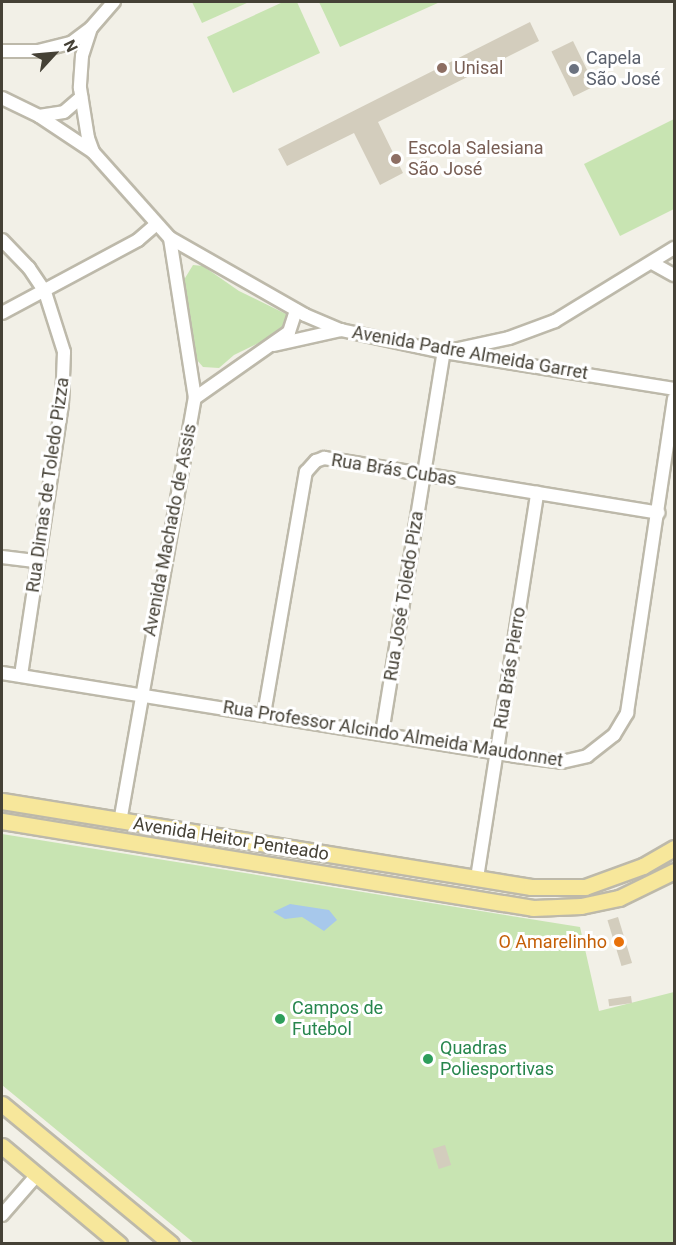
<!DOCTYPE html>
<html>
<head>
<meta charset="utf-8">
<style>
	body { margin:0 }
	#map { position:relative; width:676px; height:1245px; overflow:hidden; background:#f2f0e7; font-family:Roboto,sans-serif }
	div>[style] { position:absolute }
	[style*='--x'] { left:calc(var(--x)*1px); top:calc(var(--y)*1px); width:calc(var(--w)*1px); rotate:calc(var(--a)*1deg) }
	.green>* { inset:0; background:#c8e4b2 }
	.water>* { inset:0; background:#a7c8eb }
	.building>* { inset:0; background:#d3cdbd; transform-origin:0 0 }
	.roads { filter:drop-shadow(2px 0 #bdb9aa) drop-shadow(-2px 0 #bdb9aa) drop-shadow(0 2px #bdb9aa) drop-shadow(0 -2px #bdb9aa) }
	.minor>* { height:12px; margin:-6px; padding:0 6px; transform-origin:6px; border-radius:6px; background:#fff }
	.major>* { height:15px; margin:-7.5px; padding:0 7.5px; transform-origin:7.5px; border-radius:7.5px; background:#f7e79b }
	.dots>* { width:16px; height:16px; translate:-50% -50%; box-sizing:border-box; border:3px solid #fff; border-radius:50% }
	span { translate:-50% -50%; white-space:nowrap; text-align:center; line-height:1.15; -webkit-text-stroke:6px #fff; paint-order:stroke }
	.worship-label { font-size:18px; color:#5b616d }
	.left { translate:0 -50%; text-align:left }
	.education-label { font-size:18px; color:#785e54 }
	.street-label { font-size:18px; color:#454136 }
	.food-label { font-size:18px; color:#c56008 }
	.right { translate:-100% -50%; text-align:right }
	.leisure-label { font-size:18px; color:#27864d }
	.frame { position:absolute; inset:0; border:3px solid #454136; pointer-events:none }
	.north { position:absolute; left:24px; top:24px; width:60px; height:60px; -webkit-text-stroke:4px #fff; paint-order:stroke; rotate:64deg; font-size:16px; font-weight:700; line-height:24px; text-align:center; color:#454136 }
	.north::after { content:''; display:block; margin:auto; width:21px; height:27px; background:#454136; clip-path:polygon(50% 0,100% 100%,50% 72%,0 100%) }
</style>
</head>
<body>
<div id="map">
	<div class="green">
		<div style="clip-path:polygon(192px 2px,249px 2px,202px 23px)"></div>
		<div style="clip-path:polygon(283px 2px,297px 2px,320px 53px,233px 93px,207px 37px)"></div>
		<div style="clip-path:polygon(319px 2px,440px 2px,340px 47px)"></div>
		<div style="clip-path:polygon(674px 119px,674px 209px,620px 236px,584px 164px)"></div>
		<div style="clip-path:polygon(193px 265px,203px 266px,239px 291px,288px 315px,285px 330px,234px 355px,219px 368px,203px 367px,197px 360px,182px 283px)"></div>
		<div style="clip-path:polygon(2px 834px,580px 927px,599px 1011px,674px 992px,674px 1243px,194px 1243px,2px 1085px)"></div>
	</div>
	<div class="water">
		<div style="clip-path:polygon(290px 904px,329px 910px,337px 920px,324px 931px,302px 917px,285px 919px,273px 912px)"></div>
	</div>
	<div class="building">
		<div style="clip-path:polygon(530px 22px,539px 41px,378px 122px,403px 173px,380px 185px,354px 133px,287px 166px,278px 149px)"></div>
		<div style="left:573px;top:41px;width:50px;height:24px;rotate:64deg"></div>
		<div style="left:618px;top:917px;width:48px;height:11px;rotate:73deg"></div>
		<div style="left:631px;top:996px;width:7px;height:23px;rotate:82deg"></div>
		<div style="left:445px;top:1145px;width:21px;height:13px;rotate:73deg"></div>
	</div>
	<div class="roads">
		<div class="minor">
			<div style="--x:91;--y:28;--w:29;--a:108"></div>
			<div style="--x:82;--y:56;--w:32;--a:94"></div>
			<div style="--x:80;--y:88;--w:51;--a:80.9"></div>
			<div style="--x:88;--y:138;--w:15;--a:70"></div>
			<div style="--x:93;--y:152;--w:115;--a:48.2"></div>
			<div style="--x:170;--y:238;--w:155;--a:29.7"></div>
			<div style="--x:305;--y:315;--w:39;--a:23"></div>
			<div style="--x:341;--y:330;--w:105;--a:12.1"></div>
			<div style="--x:444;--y:352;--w:233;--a:9.1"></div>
			<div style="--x:2;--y:51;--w:36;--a:0"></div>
			<div style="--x:38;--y:51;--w:34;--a:-14"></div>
			<div style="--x:71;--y:43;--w:25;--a:-37"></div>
			<div style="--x:91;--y:28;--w:35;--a:-49"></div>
			<div style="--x:2;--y:98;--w:41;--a:25.9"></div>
			<div style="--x:39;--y:116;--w:65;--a:33.7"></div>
			<div style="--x:39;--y:116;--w:25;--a:-9"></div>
			<div style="--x:64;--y:112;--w:23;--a:-41"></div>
			<div style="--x:2;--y:240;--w:39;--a:46"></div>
			<div style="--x:29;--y:268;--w:29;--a:56"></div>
			<div style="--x:45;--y:292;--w:63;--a:72.4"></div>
			<div style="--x:64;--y:352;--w:52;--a:92.2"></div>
			<div style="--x:62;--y:404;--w:275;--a:98.6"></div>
			<div style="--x:652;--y:263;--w:25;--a:29"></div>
			<div style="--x:2;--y:313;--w:154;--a:-28.2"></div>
			<div style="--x:138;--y:240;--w:23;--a:-41"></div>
			<div style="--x:274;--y:345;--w:69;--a:-12.6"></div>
			<div style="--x:195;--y:398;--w:115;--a:-35.1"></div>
			<div style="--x:289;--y:332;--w:23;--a:-72"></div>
			<div style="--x:2;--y:557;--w:35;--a:7"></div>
			<div style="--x:2;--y:673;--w:521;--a:9.17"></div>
			<div style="--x:516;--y:756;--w:46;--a:7.4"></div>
			<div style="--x:562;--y:762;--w:26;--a:-13"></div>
			<div style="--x:587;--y:756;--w:34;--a:-38"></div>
			<div style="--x:614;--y:735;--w:26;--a:-59"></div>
			<div style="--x:627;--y:713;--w:318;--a:-81.5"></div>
			<div style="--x:264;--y:714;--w:246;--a:-80.2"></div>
			<div style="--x:306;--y:472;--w:15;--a:-48"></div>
			<div style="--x:316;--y:461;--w:9;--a:-21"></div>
			<div style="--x:324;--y:458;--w:339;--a:9.3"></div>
			<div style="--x:382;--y:733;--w:386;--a:-80.8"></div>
			<div style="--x:444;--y:352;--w:66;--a:-12.2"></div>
			<div style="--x:509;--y:338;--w:49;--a:-20.3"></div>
			<div style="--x:555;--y:321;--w:140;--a:-31.5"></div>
			<div style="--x:120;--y:822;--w:431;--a:-80"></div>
			<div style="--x:195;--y:398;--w:162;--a:-98.9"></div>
			<div style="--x:477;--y:878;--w:390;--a:-81.1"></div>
			<div style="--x:2;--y:1215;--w:52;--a:-48.9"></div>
		</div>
		<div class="major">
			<div style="--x:2;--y:801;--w:536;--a:9.23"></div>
			<div style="--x:531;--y:887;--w:54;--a:0"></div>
			<div style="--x:585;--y:887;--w:62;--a:-19.9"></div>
			<div style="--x:643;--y:866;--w:36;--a:-30"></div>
			<div style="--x:2;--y:821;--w:538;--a:9.3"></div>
			<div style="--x:533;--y:908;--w:48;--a:-2.4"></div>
			<div style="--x:581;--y:906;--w:39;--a:-12"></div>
			<div style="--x:619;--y:898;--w:61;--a:-26.1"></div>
			<div style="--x:2;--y:1104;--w:219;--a:39.6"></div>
			<div style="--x:2;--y:1146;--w:153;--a:39.9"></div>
		</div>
	</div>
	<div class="dots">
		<div style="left:442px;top:68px;background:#8d6e63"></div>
		<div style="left:574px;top:69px;background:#6b7280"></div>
		<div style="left:396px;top:159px;background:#8d6e63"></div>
		<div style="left:619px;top:942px;background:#e8710a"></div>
		<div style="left:280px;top:1019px;background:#2e9e5b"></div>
		<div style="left:428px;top:1059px;background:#2e9e5b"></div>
	</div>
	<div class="worship-label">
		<span class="left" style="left:586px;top:69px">Capela<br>São José</span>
	</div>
	<div class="education-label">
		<span class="left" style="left:454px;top:68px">Unisal</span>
		<span class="left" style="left:408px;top:159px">Escola Salesiana<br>São José</span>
	</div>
	<div class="street-label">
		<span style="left:470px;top:353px;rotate:10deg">Avenida Padre Almeida Garret</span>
		<span style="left:394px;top:470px;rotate:9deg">Rua Brás Cubas</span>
		<span style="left:48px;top:485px;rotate:-82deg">Rua Dimas de Toledo Pizza</span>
		<span style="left:170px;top:530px;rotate:-79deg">Avenida Machado de Assis</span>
		<span style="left:404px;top:596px;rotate:-81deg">Rua José Toledo Piza</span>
		<span style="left:510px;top:668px;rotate:-81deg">Rua Brás Pierro</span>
		<span style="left:393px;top:734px;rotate:9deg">Rua Professor Alcindo Almeida Maudonnet</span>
		<span style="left:231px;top:839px;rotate:9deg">Avenida Heitor Penteado</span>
	</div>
	<div class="food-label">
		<span class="right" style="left:607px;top:942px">O Amarelinho</span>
	</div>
	<div class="leisure-label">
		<span class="left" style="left:292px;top:1019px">Campos de<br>Futebol</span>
		<span class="left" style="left:440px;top:1059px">Quadras<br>Poliesportivas</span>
	</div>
	<div class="frame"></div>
	<div class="north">N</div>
</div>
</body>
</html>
